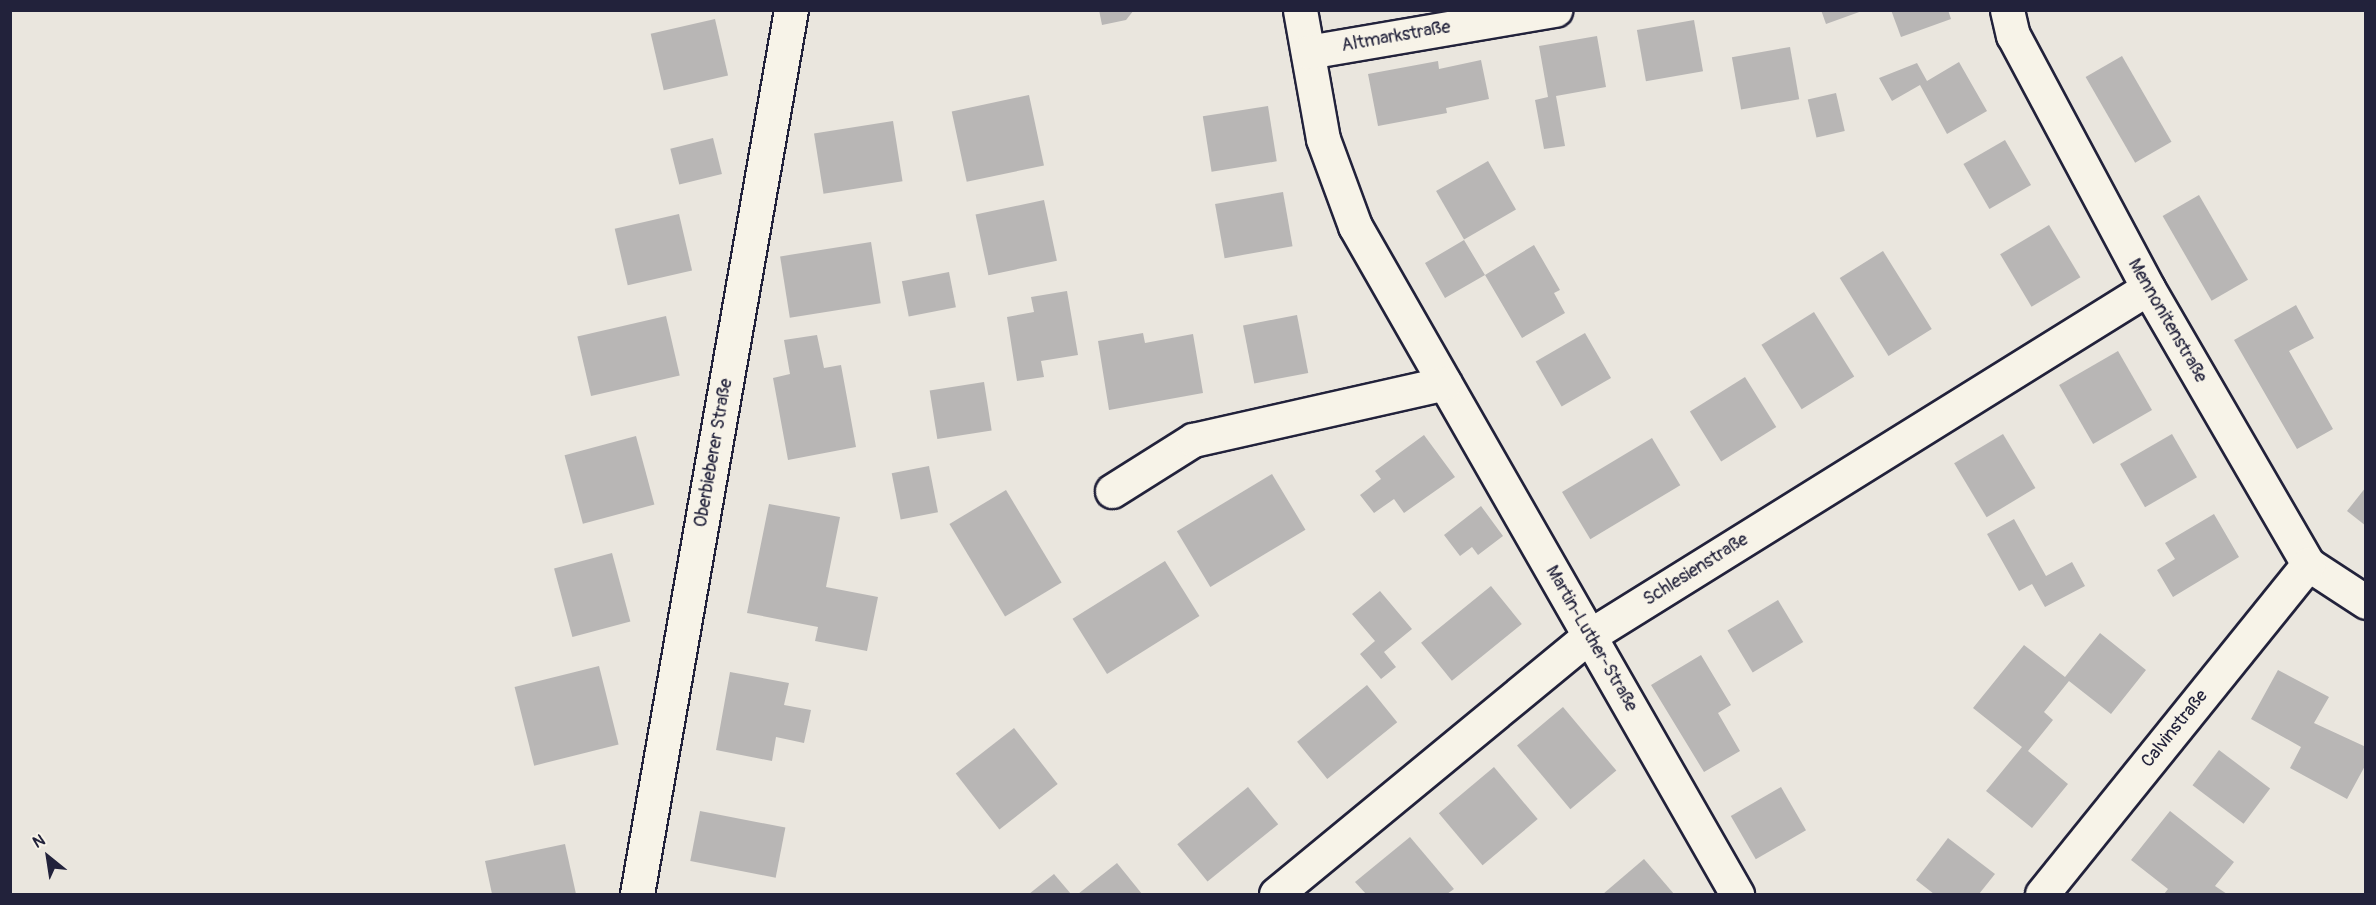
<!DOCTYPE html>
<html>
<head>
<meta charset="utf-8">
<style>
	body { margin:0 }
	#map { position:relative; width:2376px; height:905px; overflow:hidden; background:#eae6de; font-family:Pangolin,sans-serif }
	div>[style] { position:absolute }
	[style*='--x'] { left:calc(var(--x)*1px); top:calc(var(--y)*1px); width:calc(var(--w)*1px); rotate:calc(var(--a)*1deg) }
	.building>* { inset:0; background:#b8b6b5; transform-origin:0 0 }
	.roads { filter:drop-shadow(2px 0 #22223b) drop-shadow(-2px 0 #22223b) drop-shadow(0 2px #22223b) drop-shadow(0 -2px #22223b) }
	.minor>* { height:33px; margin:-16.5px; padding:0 16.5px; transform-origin:16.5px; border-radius:16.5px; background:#f7f3e8 }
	span { translate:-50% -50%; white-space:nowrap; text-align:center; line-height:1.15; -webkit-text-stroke:5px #f7f3e8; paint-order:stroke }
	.street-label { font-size:18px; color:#22223b }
	.frame { position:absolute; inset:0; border:12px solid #22223b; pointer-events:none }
	.north { position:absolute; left:18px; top:827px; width:60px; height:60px; -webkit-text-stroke:4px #f7f3e8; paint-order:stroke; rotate:330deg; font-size:16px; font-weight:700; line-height:24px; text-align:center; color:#22223b }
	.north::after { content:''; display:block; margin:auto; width:21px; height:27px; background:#22223b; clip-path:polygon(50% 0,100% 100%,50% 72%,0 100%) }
</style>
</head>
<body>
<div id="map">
	<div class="building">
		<div style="clip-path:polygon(1099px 10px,1134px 10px,1126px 20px,1102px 25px)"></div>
		<div style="clip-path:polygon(1821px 10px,1862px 10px,1862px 11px,1826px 24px)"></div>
		<div style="clip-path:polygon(1891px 10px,1948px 10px,1951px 19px,1901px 37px)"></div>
		<div style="left:715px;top:19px;width:58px;height:66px;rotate:77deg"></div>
		<div style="left:1694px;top:20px;width:52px;height:58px;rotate:80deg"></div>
		<div style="clip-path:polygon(1597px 36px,1606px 87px,1556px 96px,1565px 146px,1544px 149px,1535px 100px,1548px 97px,1539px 46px)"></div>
		<div style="left:1790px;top:47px;width:53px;height:59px;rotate:80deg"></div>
		<div style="left:2122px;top:56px;width:99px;height:42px;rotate:60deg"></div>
		<div style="clip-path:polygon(1481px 60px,1489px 99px,1446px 108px,1447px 113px,1378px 126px,1368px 74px,1438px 61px,1439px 69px)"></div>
		<div style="clip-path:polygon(1959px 62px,1987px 111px,1947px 134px,1920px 85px,1892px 101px,1879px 78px,1917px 63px,1927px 81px)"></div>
		<div style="left:1836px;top:93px;width:39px;height:29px;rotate:77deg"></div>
		<div style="left:1029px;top:95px;width:72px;height:79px;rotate:78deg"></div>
		<div style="left:1268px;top:106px;width:56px;height:66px;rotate:81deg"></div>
		<div style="left:893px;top:121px;width:61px;height:80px;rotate:81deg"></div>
		<div style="left:713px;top:138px;width:37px;height:44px;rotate:76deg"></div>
		<div style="left:2005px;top:140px;width:52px;height:48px;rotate:60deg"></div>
		<div style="left:1488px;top:161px;width:56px;height:60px;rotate:60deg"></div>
		<div style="left:1283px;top:192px;width:55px;height:69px;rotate:80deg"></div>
		<div style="left:2199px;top:195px;width:98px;height:42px;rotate:60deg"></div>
		<div style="left:1044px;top:200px;width:62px;height:70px;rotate:78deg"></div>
		<div style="left:679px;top:214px;width:58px;height:66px;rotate:77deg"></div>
		<div style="left:2049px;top:225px;width:61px;height:57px;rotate:59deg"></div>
		<div style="clip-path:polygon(1464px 240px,1485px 275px,1534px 245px,1560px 290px,1554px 293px,1565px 313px,1522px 338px,1485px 275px,1445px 298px,1425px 263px)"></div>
		<div style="left:871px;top:242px;width:62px;height:92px;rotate:81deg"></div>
		<div style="left:1883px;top:251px;width:92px;height:51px;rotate:58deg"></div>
		<div style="left:949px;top:272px;width:36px;height:48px;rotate:79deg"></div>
		<div style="clip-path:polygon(1067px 291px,1078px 355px,1041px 361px,1044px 377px,1017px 381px,1007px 317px,1034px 312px,1031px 297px)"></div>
		<div style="clip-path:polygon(2296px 305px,2314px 338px,2289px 351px,2333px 429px,2297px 449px,2234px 340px)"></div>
		<div style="left:1814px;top:312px;width:76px;height:62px;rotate:58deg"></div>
		<div style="left:1297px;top:315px;width:59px;height:55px;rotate:79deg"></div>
		<div style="left:666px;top:316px;width:61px;height:91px;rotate:77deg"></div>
		<div style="clip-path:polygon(1143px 333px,1145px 343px,1193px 334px,1203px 393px,1109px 410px,1098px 341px)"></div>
		<div style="left:1585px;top:333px;width:52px;height:57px;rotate:60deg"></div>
		<div style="clip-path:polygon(817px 335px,824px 368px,841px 365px,856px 447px,788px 460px,773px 378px,790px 374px,784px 340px)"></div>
		<div style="left:2118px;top:351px;width:68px;height:68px;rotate:60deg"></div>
		<div style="left:1745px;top:377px;width:59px;height:65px;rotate:58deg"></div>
		<div style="left:984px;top:382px;width:49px;height:55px;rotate:81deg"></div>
		<div style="left:2003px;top:434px;width:63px;height:57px;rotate:59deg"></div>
		<div style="left:2172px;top:434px;width:50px;height:60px;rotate:60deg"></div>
		<div style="clip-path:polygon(1424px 435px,1455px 477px,1404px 513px,1394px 499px,1374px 513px,1360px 495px,1381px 479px,1375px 471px)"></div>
		<div style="left:636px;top:436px;width:71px;height:74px;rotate:75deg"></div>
		<div style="left:1652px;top:438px;width:55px;height:105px;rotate:59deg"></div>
		<div style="left:929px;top:466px;width:47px;height:38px;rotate:79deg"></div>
		<div style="left:1272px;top:474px;width:65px;height:111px;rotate:59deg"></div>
		<div style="clip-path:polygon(2366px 487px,2366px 526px,2347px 511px)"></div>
		<div style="left:1006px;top:490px;width:108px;height:66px;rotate:59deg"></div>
		<div style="clip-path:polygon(769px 504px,840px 517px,826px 587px,878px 597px,867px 651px,815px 641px,818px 627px,747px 613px)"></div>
		<div style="clip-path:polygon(1481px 506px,1503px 536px,1478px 555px,1472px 547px,1460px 556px,1444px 535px)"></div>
		<div style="clip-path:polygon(2214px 514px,2239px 557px,2173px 597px,2157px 570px,2175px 559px,2165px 543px)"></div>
		<div style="clip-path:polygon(2014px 519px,2046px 576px,2072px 562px,2085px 586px,2045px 607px,2032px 584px,2019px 591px,1987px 534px)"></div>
		<div style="left:612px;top:553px;width:71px;height:60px;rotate:75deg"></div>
		<div style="left:1165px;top:561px;width:65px;height:109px;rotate:58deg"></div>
		<div style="left:1491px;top:586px;width:49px;height:90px;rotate:51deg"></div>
		<div style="clip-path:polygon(1380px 591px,1412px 629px,1384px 652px,1396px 667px,1381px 679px,1360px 654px,1375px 641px,1352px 614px)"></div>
		<div style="left:1778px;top:600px;width:49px;height:59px;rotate:59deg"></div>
		<div style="clip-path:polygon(2100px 633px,2146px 670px,2111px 714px,2069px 681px,2044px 712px,2053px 720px,2028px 751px,2068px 784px,2032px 828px,1986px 791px,2022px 747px,1973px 708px,2024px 645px,2065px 677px)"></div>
		<div style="clip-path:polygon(1701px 655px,1731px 705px,1718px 713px,1740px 751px,1704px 772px,1651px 685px)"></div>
		<div style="left:599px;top:666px;width:81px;height:87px;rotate:76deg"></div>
		<div style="clip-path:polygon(2278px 670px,2329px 697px,2314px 723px,2366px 747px,2366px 764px,2347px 799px,2290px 768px,2301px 747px,2251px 719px)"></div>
		<div style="clip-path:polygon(730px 672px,789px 683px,784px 705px,811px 710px,804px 743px,776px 737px,772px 761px,716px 750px)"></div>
		<div style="left:1367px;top:685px;width:48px;height:90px;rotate:51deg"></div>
		<div style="left:1563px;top:707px;width:83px;height:60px;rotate:50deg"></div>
		<div style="left:1014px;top:728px;width:71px;height:74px;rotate:52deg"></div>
		<div style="left:2219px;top:750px;width:64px;height:44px;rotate:37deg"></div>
		<div style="left:1494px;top:767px;width:68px;height:72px;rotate:50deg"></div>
		<div style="left:1248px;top:787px;width:48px;height:91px;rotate:51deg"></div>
		<div style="left:1781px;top:787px;width:50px;height:58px;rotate:60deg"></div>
		<div style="left:700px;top:811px;width:87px;height:51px;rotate:11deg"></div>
		<div style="clip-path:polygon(2170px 811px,2234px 862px,2215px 886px,2227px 894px,2164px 894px,2168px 889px,2131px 860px)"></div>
		<div style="clip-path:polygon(1410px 837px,1454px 889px,1447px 894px,1366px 894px,1355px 882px)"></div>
		<div style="clip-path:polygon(1948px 838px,1995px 874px,1979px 894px,1934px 894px,1916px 880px)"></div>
		<div style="clip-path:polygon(565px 844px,576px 894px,492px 894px,485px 861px)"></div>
		<div style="clip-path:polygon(1644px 859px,1674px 894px,1603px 894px)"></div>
		<div style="clip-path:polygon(1117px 863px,1142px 894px,1078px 894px)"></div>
		<div style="clip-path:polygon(1054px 874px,1071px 894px,1029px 894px)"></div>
	</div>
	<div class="roads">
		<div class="minor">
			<div style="--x:1300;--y:10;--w:131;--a:79.9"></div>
			<div style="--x:1323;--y:139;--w:93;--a:69.8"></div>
			<div style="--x:1355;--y:226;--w:770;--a:60.24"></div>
			<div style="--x:2007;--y:10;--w:26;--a:77"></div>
			<div style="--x:2013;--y:35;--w:287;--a:61.9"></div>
			<div style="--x:2148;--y:288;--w:319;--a:59.9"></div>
			<div style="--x:2308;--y:564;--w:69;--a:33.2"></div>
			<div style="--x:1308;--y:52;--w:251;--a:-9.7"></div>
			<div style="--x:1112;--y:491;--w:96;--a:-32.2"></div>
			<div style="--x:1193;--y:440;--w:258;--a:-12.7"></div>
			<div style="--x:637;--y:894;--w:897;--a:-80.12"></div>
			<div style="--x:1276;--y:894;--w:406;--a:-39.5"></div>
			<div style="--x:1589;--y:636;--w:658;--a:-31.9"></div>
			<div style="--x:2042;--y:894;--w:424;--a:-51.1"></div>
		</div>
	</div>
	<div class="street-label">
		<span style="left:1396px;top:37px;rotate:-10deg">Altmarkstraße</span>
		<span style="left:2167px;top:321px;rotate:60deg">Mennonitenstraße</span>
		<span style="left:714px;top:453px;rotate:-80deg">Oberbieberer Straße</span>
		<span style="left:1696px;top:570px;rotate:-32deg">Schlesienstraße</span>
		<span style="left:1591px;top:639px;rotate:60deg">Martin-Luther-Straße</span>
		<span style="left:2175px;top:729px;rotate:-51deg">Calvinstraße</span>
	</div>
	<div class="frame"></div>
	<div class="north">N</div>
</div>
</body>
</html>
